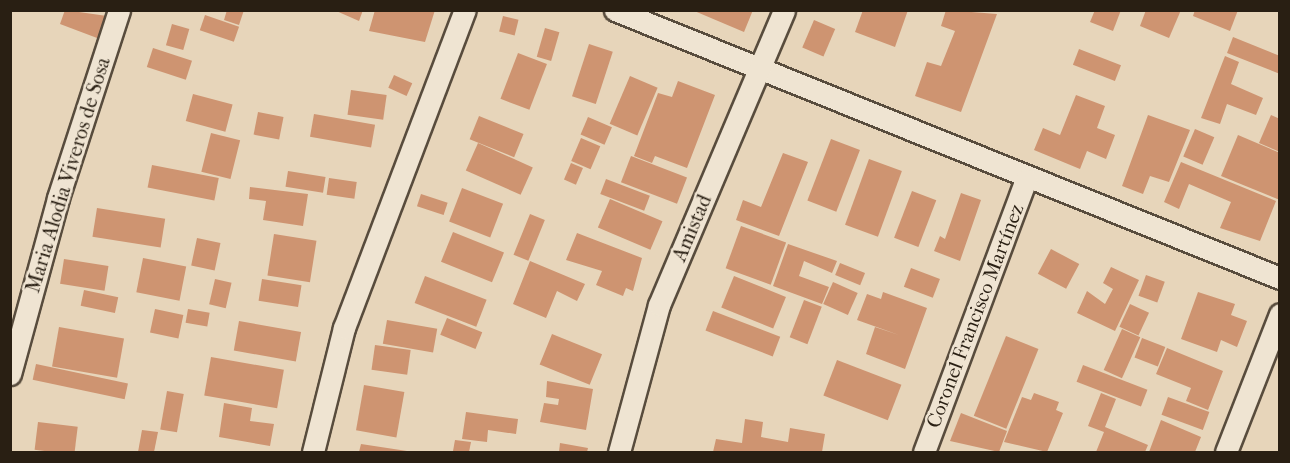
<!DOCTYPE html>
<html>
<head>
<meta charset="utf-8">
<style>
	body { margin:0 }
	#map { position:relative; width:1290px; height:463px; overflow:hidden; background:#e7d5ba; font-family:"IM FELL French Canon",serif }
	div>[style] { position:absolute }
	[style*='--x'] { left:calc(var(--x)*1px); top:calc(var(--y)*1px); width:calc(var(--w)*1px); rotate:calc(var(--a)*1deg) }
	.building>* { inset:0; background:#ce9471; transform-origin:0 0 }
	.roads { filter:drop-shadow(2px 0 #584c3d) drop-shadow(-2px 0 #584c3d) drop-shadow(0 2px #584c3d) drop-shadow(0 -2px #584c3d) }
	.minor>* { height:21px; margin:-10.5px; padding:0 10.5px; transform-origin:10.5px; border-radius:10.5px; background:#efe4d2 }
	span { translate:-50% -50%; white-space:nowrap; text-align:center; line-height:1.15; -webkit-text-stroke:5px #efe4d2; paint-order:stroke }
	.street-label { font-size:20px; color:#291f13 }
	.frame { position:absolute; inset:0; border:12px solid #291f13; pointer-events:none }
</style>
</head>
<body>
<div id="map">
	<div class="building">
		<div style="clip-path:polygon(65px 10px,114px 17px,105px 41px,60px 24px)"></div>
		<div style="clip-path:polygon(227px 10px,244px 10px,239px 25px,224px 20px)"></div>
		<div style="clip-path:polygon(334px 10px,363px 10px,359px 21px)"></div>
		<div style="clip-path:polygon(375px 10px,384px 12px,435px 10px,425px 42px,369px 31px)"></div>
		<div style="clip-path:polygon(692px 10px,753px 10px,744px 32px)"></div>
		<div style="clip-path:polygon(863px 10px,908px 10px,895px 47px,855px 32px)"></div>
		<div style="clip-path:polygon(946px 10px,997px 14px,961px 112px,915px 96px,927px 62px,941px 66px,955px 31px,941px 26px)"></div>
		<div style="clip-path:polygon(1095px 10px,1121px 10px,1113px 31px,1090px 22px)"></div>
		<div style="clip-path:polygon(1146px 10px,1181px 10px,1169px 38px,1140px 26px)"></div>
		<div style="clip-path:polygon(1195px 10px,1238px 10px,1230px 31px,1193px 16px)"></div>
		<div style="left:205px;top:15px;width:36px;height:16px;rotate:19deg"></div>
		<div style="left:503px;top:16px;width:16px;height:16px;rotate:14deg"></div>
		<div style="left:814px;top:20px;width:23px;height:30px;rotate:23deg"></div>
		<div style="left:172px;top:24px;width:18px;height:22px;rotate:16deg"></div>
		<div style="left:545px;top:28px;width:15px;height:30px;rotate:16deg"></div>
		<div style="clip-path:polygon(1233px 37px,1280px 56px,1280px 74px,1227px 53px)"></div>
		<div style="left:589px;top:44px;width:25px;height:55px;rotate:18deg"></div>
		<div style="left:153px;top:48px;width:41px;height:20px;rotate:18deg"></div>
		<div style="left:1079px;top:49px;width:45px;height:17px;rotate:21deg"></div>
		<div style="left:518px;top:53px;width:31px;height:49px;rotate:21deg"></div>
		<div style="clip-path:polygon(1225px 56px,1239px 62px,1231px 84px,1263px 98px,1256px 115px,1227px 104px,1220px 124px,1201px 118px)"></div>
		<div style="left:394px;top:75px;width:20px;height:14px;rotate:24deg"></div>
		<div style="left:630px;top:76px;width:30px;height:52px;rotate:23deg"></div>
		<div style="clip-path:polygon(678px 81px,715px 95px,687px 168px,655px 156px,652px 163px,634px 156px,658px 93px,672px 97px)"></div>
		<div style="left:351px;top:90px;width:36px;height:25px;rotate:8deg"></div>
		<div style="left:193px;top:94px;width:41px;height:28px;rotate:15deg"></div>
		<div style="clip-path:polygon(1076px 95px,1105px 106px,1097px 128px,1115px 135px,1106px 159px,1087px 151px,1080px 169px,1034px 150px,1043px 128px,1060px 135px)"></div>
		<div style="left:258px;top:112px;width:26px;height:23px;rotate:11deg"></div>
		<div style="left:314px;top:114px;width:62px;height:23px;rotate:10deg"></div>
		<div style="clip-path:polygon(1148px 115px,1190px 130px,1169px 182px,1150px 176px,1143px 194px,1122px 186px)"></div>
		<div style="clip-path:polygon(1271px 115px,1280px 119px,1280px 152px,1259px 143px)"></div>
		<div style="left:479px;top:116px;width:48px;height:25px;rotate:22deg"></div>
		<div style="left:588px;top:117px;width:26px;height:19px;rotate:23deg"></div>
		<div style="left:1195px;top:129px;width:21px;height:30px;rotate:23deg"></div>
		<div style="left:211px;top:133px;width:30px;height:40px;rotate:14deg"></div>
		<div style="clip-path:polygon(1238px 135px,1280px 153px,1280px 200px,1221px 176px)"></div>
		<div style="left:581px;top:138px;width:21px;height:25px;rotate:23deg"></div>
		<div style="left:831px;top:139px;width:31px;height:66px;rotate:21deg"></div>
		<div style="left:478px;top:143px;width:60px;height:30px;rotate:24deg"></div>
		<div style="clip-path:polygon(783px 153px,808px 162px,779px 236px,736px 220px,743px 200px,761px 207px)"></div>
		<div style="left:631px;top:156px;width:60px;height:28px;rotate:21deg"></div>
		<div style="left:869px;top:159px;width:35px;height:70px;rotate:20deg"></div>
		<div style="clip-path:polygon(1181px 162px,1276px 201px,1260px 241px,1220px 228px,1231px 202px,1189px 184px,1179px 209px,1164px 202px)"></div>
		<div style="left:571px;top:163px;width:13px;height:18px;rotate:23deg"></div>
		<div style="left:152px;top:165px;width:68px;height:23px;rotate:11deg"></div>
		<div style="left:288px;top:171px;width:38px;height:16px;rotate:9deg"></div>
		<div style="left:329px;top:178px;width:28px;height:17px;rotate:8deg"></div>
		<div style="left:606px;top:179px;width:47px;height:16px;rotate:21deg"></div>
		<div style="clip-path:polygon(250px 187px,308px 194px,303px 226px,263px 220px,266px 201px,249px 199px)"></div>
		<div style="left:462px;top:188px;width:44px;height:36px;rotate:21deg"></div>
		<div style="left:912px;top:191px;width:26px;height:50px;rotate:21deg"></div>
		<div style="clip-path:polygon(961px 193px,981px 200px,960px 261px,934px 251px,940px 236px,945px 239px)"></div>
		<div style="left:421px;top:194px;width:28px;height:13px;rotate:18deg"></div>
		<div style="left:610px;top:199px;width:57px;height:31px;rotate:23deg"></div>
		<div style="left:97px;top:208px;width:69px;height:29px;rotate:9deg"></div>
		<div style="left:530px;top:214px;width:16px;height:44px;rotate:22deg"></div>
		<div style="left:741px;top:226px;width:48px;height:45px;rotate:20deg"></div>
		<div style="left:453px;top:232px;width:55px;height:32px;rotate:22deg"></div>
		<div style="clip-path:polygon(577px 233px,642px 258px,633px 291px,626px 288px,623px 296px,596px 285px,602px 271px,566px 260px)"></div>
		<div style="left:274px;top:234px;width:43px;height:42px;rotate:9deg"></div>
		<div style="left:197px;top:238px;width:24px;height:28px;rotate:12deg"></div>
		<div style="clip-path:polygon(788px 244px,837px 261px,832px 273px,804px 261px,799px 276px,829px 287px,822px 304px,773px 286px)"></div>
		<div style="left:1051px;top:249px;width:32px;height:28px;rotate:28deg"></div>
		<div style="left:143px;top:258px;width:44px;height:35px;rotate:11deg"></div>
		<div style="left:64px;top:259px;width:45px;height:25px;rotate:9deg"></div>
		<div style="clip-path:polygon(530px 261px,585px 284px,577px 301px,557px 291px,546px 318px,513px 304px)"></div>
		<div style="left:840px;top:263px;width:27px;height:13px;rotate:22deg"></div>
		<div style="clip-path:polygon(1111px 267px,1139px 280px,1115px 331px,1077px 313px,1087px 291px,1105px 304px,1113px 289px,1103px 283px)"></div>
		<div style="left:911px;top:268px;width:31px;height:20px;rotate:21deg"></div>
		<div style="left:1146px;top:275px;width:20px;height:22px;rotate:20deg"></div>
		<div style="left:425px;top:276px;width:66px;height:29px;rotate:21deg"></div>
		<div style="left:734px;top:276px;width:56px;height:34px;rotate:22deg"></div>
		<div style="left:215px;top:279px;width:17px;height:26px;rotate:13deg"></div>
		<div style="left:262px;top:279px;width:40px;height:22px;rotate:9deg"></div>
		<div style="left:833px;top:282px;width:27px;height:24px;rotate:24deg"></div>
		<div style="left:84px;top:290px;width:35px;height:16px;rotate:12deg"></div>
		<div style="clip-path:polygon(883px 292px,927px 308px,905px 369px,866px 354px,875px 327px,899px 335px,857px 320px,867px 294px,881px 299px)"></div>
		<div style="clip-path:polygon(1198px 292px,1235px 304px,1231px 315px,1247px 321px,1237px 347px,1221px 340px,1217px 352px,1181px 339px)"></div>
		<div style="left:804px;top:300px;width:19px;height:40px;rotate:21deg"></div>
		<div style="left:1130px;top:304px;width:21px;height:25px;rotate:25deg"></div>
		<div style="left:155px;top:309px;width:29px;height:24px;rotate:12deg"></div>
		<div style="left:188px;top:309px;width:22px;height:14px;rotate:10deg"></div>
		<div style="left:713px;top:311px;width:72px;height:21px;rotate:21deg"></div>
		<div style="left:447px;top:318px;width:38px;height:18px;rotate:22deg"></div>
		<div style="left:387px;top:320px;width:51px;height:24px;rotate:10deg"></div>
		<div style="left:239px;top:321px;width:63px;height:30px;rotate:10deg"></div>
		<div style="left:59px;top:327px;width:66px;height:40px;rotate:10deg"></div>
		<div style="left:1122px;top:329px;width:20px;height:45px;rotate:24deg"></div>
		<div style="left:552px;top:334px;width:54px;height:33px;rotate:22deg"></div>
		<div style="left:1006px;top:336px;width:35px;height:86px;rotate:22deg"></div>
		<div style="left:1142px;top:338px;width:25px;height:21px;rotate:21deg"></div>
		<div style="left:375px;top:345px;width:36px;height:25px;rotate:8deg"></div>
		<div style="clip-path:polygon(1167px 348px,1223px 371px,1208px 410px,1186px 401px,1191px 388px,1156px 374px)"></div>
		<div style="left:211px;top:357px;width:74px;height:39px;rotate:10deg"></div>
		<div style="left:837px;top:360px;width:69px;height:38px;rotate:21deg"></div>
		<div style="left:36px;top:364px;width:94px;height:16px;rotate:12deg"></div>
		<div style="left:1083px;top:365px;width:69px;height:18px;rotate:21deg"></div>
		<div style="clip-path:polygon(547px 381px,593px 389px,586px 430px,540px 422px,544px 403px,558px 405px,559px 399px,546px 397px)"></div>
		<div style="left:364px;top:385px;width:41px;height:46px;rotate:10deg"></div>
		<div style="left:167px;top:391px;width:17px;height:39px;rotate:10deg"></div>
		<div style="clip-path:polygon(1034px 393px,1059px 402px,1056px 410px,1063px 413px,1047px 452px,1004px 442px,1022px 397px,1031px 400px)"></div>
		<div style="clip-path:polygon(1101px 393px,1116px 399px,1105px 427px,1148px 445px,1145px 452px,1096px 452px,1104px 432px,1088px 426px)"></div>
		<div style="left:1168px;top:397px;width:44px;height:19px;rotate:20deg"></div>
		<div style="clip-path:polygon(224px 403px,252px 408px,250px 421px,274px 424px,270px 446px,219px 437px)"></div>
		<div style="clip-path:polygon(466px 412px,518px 419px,516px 434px,488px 430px,487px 442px,462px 439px)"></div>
		<div style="clip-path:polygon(961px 413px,1007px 431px,999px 452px,950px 441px)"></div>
		<div style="clip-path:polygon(745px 419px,763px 422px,761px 437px,788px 442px,790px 428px,825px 434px,822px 452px,713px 452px,716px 439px,742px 443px)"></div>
		<div style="clip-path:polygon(1161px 420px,1201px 437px,1195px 452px,1149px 452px)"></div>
		<div style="left:38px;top:422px;width:40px;height:28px;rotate:7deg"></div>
		<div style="clip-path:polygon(142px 430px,158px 432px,154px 452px,138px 452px)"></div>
		<div style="clip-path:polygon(455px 440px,471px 442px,469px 452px,453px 451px)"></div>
		<div style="clip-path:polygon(560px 443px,588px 448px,587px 452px,559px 452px)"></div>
		<div style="clip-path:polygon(361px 444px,407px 451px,406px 452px,359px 452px)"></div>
	</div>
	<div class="roads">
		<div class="minor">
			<div style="--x:615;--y:10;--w:717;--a:21.95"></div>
			<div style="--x:10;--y:374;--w:182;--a:-74.7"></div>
			<div style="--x:58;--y:198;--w:198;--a:-72"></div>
			<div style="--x:313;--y:452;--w:128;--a:-76"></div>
			<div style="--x:344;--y:328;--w:340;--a:-69.2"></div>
			<div style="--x:619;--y:452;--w:152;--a:-74.8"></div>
			<div style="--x:659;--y:305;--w:320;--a:-67"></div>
			<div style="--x:924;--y:452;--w:291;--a:-69.5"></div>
			<div style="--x:1226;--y:452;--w:148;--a:-68.6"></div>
		</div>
	</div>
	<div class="street-label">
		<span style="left:68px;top:175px;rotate:-73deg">Maria Alodia Viveros de Sosa</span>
		<span style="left:692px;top:228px;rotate:-67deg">Amistad</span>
		<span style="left:975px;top:316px;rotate:-69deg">Coronel Francisco Martínez</span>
	</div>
	<div class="frame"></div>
</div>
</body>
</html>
